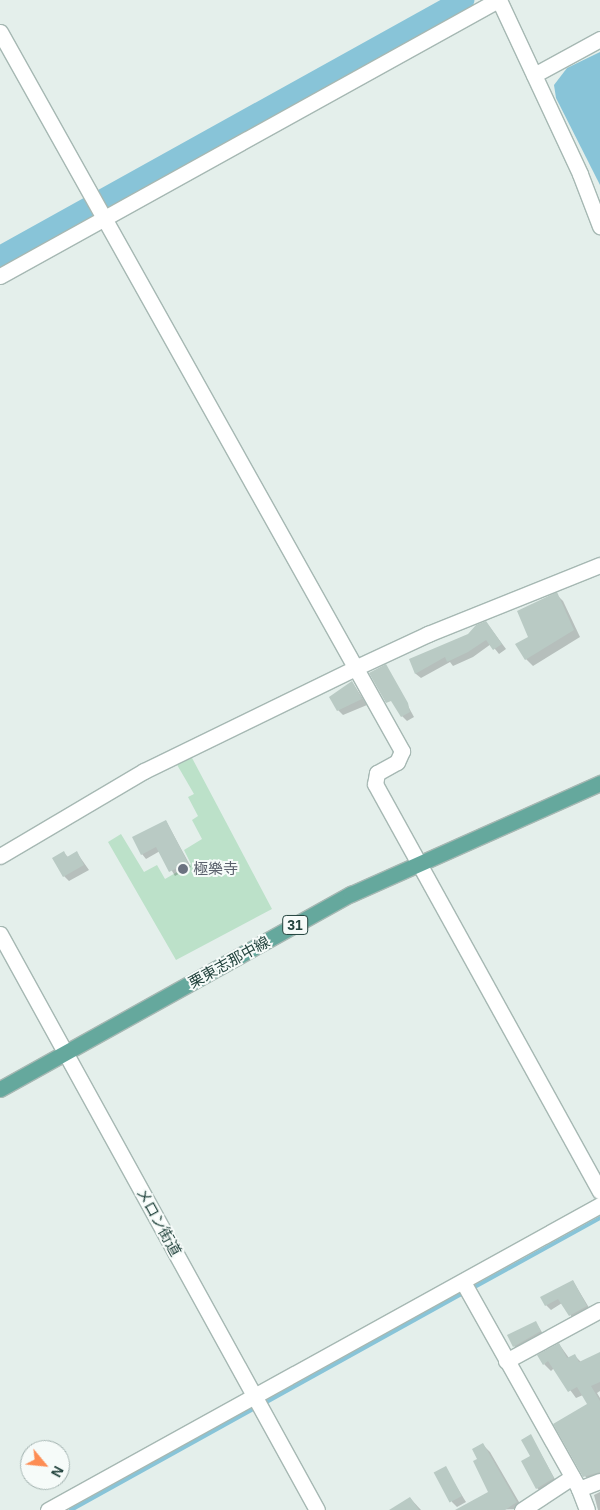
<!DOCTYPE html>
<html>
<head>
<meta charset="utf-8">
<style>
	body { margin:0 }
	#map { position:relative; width:600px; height:1510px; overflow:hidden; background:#e4efeb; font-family:Helvetica,"Noto Sans JP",sans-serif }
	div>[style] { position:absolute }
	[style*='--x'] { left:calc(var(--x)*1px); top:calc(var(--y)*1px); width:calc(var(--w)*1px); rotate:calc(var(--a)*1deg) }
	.green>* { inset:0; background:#bce1c9 }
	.water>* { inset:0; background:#88c4d8 }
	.shadow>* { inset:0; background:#0003 }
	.stream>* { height:4px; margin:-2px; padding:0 2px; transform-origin:2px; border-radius:2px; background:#88c4d8 }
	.river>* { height:22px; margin:-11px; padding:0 11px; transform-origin:11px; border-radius:11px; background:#88c4d8 }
	.building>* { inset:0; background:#b9cac4; transform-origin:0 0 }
	.roads { filter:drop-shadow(1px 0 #a6b8b3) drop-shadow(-1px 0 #a6b8b3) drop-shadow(0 1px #a6b8b3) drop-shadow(0 -1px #a6b8b3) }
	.minor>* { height:15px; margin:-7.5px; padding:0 7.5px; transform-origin:7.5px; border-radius:7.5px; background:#fff }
	.major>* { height:15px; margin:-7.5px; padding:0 7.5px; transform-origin:7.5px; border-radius:7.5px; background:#65a89d }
	.dots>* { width:14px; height:14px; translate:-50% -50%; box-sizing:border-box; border:2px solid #f6fbf9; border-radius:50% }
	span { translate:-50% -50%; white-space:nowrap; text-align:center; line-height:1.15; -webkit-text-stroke:4px #f6fbf9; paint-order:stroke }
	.shield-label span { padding:1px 4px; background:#f6fbf9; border:1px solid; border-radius:4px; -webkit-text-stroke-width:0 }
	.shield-label { font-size:14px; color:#22433d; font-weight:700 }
	.worship-label { font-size:15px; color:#5b616d }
	.left { translate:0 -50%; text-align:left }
	.street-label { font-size:15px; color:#22433d }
	.north { position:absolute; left:20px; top:1440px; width:50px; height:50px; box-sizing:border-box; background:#f6fbf9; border:1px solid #a1b1ae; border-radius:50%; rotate:118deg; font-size:14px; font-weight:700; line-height:20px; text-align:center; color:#22433d }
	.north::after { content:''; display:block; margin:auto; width:18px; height:22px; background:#fd8d54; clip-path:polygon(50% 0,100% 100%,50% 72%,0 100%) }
</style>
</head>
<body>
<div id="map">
	<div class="green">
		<div style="clip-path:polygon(191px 756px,272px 909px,176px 960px,108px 842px,121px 834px,144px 872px,157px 865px,165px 879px,191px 864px,184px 850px,202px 839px,192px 820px,198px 816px,188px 797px,194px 794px,176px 763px)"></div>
	</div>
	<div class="water">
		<div style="clip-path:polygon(600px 52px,600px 185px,556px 98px,554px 85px,567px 68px)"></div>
	</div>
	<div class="shadow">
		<div style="clip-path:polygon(556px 594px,563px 601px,580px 637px,533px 666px,526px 659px,529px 637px)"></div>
		<div style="clip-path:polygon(486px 622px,506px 649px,499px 654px,491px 644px,473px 657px,453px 666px,450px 662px,421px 678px,416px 674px,411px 660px,468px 635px)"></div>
		<div style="clip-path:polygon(386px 666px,414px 717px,407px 721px,402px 716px)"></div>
		<div style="clip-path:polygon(352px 682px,367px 705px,343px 715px,338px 710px)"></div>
		<div style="clip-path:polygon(166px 821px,191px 867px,175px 876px,160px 851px,146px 859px,142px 854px)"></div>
		<div style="clip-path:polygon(64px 853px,69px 858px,77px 853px,89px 870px,69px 881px,64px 876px)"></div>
		<div style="clip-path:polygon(573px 1281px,591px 1311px,574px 1320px,562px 1303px,551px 1310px,546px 1305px)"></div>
		<div style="clip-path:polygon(536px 1323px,545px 1337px,519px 1351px,514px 1346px)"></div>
		<div style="clip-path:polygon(559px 1344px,569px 1358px,574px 1355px,581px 1362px,600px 1353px,600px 1391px,597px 1393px,600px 1398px,600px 1479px,592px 1483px,585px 1476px,588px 1404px,583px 1395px,576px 1398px,554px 1368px,551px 1371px,544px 1364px)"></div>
		<div style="clip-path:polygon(531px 1436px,557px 1483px,542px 1493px,537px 1488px)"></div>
		<div style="clip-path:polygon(483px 1445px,490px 1452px,523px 1509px,468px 1510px,490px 1493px,479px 1459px)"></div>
		<div style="clip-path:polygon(445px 1468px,466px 1502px,457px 1507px,452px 1502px)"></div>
		<div style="clip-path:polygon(600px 1492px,600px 1510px,598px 1510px,594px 1495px)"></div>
		<div style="clip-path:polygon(410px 1498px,421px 1510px,395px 1510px)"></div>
	</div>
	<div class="stream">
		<div style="--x:471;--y:1289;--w:147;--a:-28.8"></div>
		<div style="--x:263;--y:1404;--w:231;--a:-29"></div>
		<div style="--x:71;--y:1510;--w:213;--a:-29"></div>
	</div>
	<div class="river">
		<div style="--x:0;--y:257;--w:530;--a:-29.03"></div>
	</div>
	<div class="building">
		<div style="clip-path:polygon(557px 592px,574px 630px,525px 660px,515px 644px,528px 637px,517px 611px)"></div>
		<div style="clip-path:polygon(486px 621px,502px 644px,493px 650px,486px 640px,468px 652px,447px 662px,445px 657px,415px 674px,409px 659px,468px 634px,476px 625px)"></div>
		<div style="clip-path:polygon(386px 664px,408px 703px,410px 712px,401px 717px,391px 701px,386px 703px,369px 673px)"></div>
		<div style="clip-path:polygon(352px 681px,362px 699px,337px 711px,329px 697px)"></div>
		<div style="clip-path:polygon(166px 820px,188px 863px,169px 872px,156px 847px,141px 855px,132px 837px)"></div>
		<div style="clip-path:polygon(64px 851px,67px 857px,77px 851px,84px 865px,63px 877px,52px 858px)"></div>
		<div style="clip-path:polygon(573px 1280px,587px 1306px,569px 1316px,558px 1299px,545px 1306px,540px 1297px)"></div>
		<div style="clip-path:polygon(536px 1321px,541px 1331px,513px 1347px,507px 1335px)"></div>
		<div style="clip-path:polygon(559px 1343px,567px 1358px,575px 1354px,579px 1362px,600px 1352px,600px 1382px,591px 1386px,600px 1401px,600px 1472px,583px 1477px,553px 1424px,587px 1404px,577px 1387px,568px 1392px,548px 1361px,543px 1365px,537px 1355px)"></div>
		<div style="clip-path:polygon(531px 1434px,554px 1478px,536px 1489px,521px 1461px,530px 1456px,521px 1440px)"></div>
		<div style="clip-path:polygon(483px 1443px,517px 1502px,505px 1510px,455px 1510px,488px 1492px,473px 1461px,477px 1459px,472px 1449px)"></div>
		<div style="left:446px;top:1466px;width:34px;height:14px;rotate:62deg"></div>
		<div style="clip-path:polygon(410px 1497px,419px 1510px,389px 1510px)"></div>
	</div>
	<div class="roads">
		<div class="minor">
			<div style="--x:499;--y:0;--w:192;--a:65"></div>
			<div style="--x:580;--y:174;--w:56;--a:69"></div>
			<div style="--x:0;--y:32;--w:824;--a:60.79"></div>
			<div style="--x:402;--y:751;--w:12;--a:114"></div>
			<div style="--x:397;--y:762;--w:23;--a:151"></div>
			<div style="--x:377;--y:773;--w:11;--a:100"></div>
			<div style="--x:375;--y:784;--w:465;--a:61.1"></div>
			<div style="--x:534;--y:75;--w:75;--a:-28.6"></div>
			<div style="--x:0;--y:276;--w:569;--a:-29"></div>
			<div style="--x:0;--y:856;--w:167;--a:-30.6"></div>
			<div style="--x:144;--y:771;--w:235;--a:-26"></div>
			<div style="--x:355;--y:668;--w:81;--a:-25"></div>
			<div style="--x:428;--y:634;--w:185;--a:-21.9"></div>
			<div style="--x:0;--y:934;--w:657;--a:61.17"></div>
			<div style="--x:463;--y:1282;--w:237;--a:60.7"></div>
			<div style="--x:579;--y:1489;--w:22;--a:69"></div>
			<div style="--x:506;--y:1361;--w:107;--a:-28.5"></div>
			<div style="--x:579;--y:1489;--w:22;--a:-21"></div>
			<div style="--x:48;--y:1510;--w:631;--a:-28.92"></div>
			<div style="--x:522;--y:1510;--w:60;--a:-33.4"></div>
		</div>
		<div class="major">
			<div style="--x:0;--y:1089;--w:402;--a:-29.1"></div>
			<div style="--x:351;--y:894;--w:273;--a:-24"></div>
		</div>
	</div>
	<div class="dots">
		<div style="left:183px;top:869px;background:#6b7280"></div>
	</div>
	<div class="shield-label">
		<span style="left:295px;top:925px">31</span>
	</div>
	<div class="worship-label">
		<span class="left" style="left:193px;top:869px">極樂寺</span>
	</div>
	<div class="street-label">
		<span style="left:229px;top:962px;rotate:-29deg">栗東志那中線</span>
		<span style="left:159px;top:1222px;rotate:61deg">メロン街道</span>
	</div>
	<div class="north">N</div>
</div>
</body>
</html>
